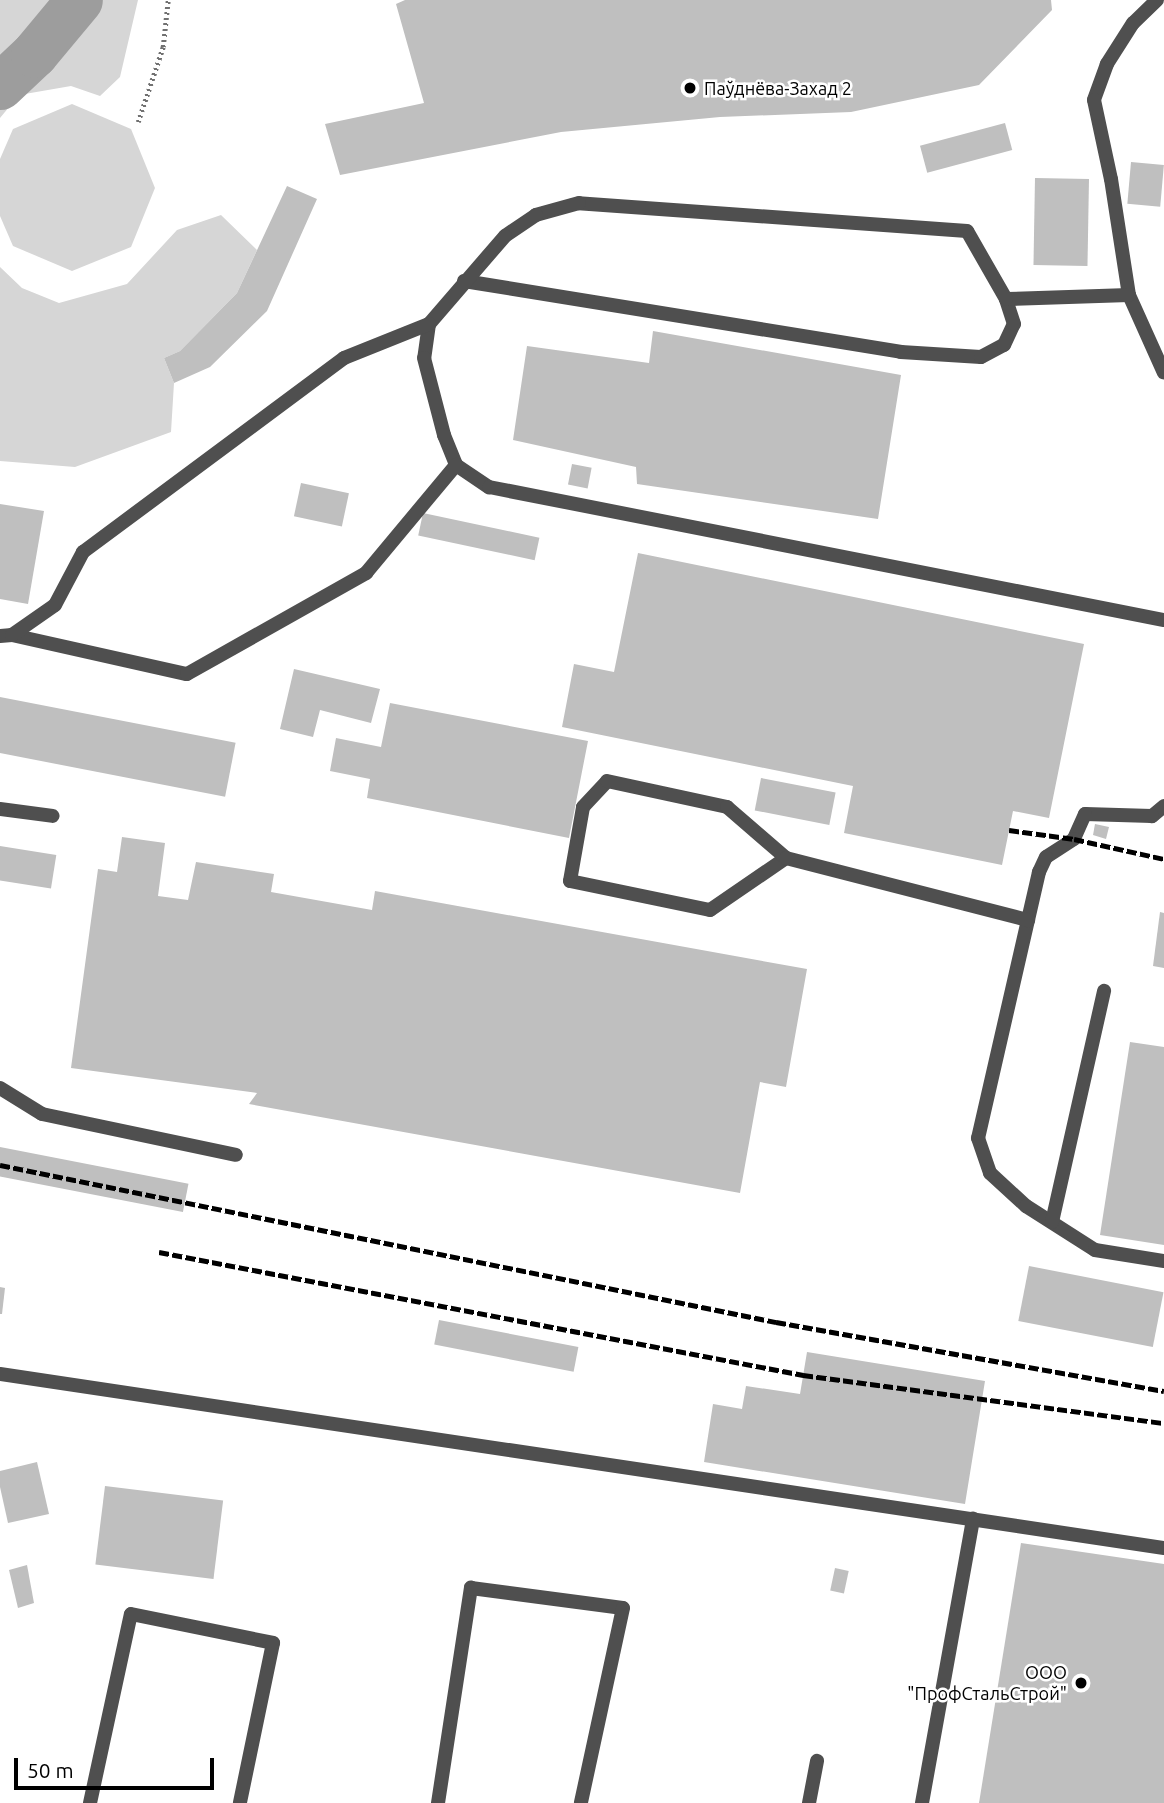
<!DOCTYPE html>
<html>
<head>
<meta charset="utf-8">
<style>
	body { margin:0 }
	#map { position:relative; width:1164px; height:1803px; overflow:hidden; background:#fff; font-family:Ubuntu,sans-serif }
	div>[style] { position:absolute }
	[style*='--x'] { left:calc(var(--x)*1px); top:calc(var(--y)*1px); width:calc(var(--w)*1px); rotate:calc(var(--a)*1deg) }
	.green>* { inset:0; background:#d6d6d6 }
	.river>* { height:47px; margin:-23.5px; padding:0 23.5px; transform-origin:23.5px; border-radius:23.5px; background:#9d9d9d }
	.building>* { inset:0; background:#bfbfbf; transform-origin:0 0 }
	.path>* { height:4.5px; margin-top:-2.25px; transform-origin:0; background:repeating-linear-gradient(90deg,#717171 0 2px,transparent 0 5.5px) }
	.service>* { height:14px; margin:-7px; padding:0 7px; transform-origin:7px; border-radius:7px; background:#4f4f4f }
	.rail>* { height:5px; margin-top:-2.5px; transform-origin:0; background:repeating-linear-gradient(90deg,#000 0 10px,transparent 0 13.5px) }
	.dots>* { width:19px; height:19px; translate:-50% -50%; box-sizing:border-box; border:4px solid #fff; border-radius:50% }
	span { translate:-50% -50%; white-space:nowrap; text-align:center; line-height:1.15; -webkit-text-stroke:5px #fff; paint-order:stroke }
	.poi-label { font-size:18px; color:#000 }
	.left { translate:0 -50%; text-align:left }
	.right { translate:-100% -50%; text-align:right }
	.scale { position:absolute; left:14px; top:1758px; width:200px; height:32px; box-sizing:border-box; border:4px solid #000; border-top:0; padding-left:9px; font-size:21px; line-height:24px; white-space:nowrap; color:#000; -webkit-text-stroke:5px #fff; paint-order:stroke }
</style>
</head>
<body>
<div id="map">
	<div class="green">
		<div style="clip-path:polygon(0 0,138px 0,120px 77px,100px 96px,71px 86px,19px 95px,0 118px)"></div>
		<div style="clip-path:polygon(72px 104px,131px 129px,155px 188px,131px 247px,72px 271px,13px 246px,0 216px,0 159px,13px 129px)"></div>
		<div style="clip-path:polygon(221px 215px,257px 250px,237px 293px,180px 351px,164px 358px,174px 383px,171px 432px,75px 467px,0 461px,0 267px,22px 288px,59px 303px,127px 284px,177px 230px)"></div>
	</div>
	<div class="river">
		<div style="--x:0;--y:86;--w:47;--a:-43.3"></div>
		<div style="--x:34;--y:54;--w:70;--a:-50.2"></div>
	</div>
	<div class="building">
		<div style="clip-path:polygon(405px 0,1051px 0,1052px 10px,979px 85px,851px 112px,720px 117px,561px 132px,340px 175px,325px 124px,424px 103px,396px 4px)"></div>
		<div style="left:1005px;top:123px;width:28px;height:88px;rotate:75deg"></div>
		<div style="left:1131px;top:162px;width:33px;height:42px;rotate:5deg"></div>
		<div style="left:1035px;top:178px;width:54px;height:87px;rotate:1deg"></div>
		<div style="clip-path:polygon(287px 186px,317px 199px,267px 311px,210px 367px,174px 383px,164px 358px,180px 351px,237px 293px)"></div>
		<div style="clip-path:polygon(653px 331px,901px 375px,878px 519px,637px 484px,636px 467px,513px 440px,527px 346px,649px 363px)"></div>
		<div style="left:572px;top:464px;width:20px;height:21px;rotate:11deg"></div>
		<div style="left:301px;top:483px;width:49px;height:34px;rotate:12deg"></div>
		<div style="clip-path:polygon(0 504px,44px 511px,28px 604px,0 599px)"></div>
		<div style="left:423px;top:513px;width:119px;height:23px;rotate:12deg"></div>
		<div style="clip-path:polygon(638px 553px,1084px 644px,1049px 818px,1013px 811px,1002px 865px,844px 833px,853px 786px,562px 727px,574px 664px,614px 672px)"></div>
		<div style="clip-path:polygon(294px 669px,380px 689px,371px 723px,320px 710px,313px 737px,280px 729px)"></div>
		<div style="left:0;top:697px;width:240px;height:55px;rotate:11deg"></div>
		<div style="clip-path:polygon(390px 703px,588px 741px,569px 838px,367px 798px,370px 779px,330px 771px,336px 738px,381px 747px)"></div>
		<div style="left:761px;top:778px;width:76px;height:33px;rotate:11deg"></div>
		<div style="clip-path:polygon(1095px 824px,1109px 827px,1106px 839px,1093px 835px)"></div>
		<div style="clip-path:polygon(122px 837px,165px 843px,158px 896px,188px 900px,196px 862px,274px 874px,271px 892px,372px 910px,375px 891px,807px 969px,786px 1087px,760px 1082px,740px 1193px,249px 1104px,257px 1093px,71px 1068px,98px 869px,117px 872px)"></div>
		<div style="left:0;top:846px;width:57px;height:34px;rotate:9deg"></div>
		<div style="clip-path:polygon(1160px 912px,1164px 913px,1164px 968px,1153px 966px)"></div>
		<div style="clip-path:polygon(1130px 1042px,1164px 1047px,1164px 1245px,1100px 1235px)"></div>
		<div style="left:0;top:1147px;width:192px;height:29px;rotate:11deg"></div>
		<div style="left:1029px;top:1266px;width:137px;height:56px;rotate:11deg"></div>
		<div style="clip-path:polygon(0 1287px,5px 1288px,2px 1314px,0 1314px)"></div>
		<div style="left:439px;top:1320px;width:142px;height:25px;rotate:11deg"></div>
		<div style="clip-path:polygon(807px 1352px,985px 1381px,965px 1504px,704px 1462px,713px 1404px,742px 1409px,746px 1386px,800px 1394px)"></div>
		<div style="clip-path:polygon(37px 1462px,49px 1514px,8px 1523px,0 1487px,0 1471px)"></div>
		<div style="left:105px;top:1486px;width:119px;height:79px;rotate:7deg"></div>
		<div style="clip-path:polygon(1021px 1543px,1164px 1564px,1164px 1803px,979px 1803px)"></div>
		<div style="clip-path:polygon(27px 1565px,34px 1603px,18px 1608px,9px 1570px)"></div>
		<div style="left:835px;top:1568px;width:14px;height:23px;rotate:12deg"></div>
	</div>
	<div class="path">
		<div style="--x:138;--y:122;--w:79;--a:-71.6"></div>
		<div style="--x:163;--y:47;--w:47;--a:-83.9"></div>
	</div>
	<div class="service">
		<div style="--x:1157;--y:0;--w:33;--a:136"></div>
		<div style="--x:1133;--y:23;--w:49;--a:122.4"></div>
		<div style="--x:1107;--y:64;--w:38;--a:110"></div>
		<div style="--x:1094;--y:100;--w:81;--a:77.9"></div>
		<div style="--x:1111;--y:179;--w:117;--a:81.2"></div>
		<div style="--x:1129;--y:295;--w:85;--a:65.8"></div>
		<div style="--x:464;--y:281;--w:443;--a:9.2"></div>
		<div style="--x:901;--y:352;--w:80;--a:3.6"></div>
		<div style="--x:981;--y:357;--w:26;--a:-28"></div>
		<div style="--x:1004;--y:345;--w:23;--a:-65"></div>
		<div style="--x:1014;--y:324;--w:26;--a:-108"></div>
		<div style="--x:1129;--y:295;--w:123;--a:178.1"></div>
		<div style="--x:1006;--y:299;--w:78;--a:-119.8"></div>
		<div style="--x:967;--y:231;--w:389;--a:-175.9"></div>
		<div style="--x:579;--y:203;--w:45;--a:164.4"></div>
		<div style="--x:536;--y:215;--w:37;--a:146"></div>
		<div style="--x:505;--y:236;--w:116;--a:130.8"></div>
		<div style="--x:429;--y:324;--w:34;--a:98"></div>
		<div style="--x:424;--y:358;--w:80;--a:75.4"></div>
		<div style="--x:444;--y:435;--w:32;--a:68"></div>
		<div style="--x:456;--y:465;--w:40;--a:34"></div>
		<div style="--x:489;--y:487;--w:688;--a:11.15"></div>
		<div style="--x:12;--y:635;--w:179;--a:12.6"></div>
		<div style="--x:187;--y:674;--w:206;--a:-29.4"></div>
		<div style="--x:366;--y:573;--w:141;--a:-50.2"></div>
		<div style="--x:0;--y:636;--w:12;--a:-5"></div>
		<div style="--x:12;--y:635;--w:52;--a:-34.9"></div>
		<div style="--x:55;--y:605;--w:60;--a:-62.2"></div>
		<div style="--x:83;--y:552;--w:325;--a:-36.6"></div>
		<div style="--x:344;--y:358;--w:92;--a:-21.8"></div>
		<div style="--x:1164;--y:806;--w:16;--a:140"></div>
		<div style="--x:1152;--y:816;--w:67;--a:-178.3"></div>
		<div style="--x:1085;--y:814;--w:27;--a:114"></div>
		<div style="--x:1074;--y:839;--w:33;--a:147"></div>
		<div style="--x:1046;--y:857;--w:17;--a:115"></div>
		<div style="--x:1039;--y:872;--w:273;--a:102.9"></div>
		<div style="--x:978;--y:1138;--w:37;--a:71"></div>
		<div style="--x:990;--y:1173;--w:49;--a:42.5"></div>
		<div style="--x:1026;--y:1206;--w:82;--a:32.5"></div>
		<div style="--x:1095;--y:1250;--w:70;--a:9.1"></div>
		<div style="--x:0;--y:809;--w:53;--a:7.5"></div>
		<div style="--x:786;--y:858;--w:92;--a:145.6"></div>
		<div style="--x:710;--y:910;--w:143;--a:-168.3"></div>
		<div style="--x:570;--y:881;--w:75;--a:-80"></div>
		<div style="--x:583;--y:807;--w:35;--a:-47"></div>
		<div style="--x:607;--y:781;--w:123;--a:12.2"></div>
		<div style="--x:727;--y:807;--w:78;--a:40.8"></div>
		<div style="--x:786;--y:858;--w:250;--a:14.4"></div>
		<div style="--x:0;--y:1088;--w:49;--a:31.8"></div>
		<div style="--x:42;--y:1114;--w:198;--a:11.9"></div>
		<div style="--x:1052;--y:1222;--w:237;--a:-77.3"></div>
		<div style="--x:0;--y:1374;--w:1177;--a:8.5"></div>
		<div style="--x:90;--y:1803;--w:193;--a:-77.8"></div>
		<div style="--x:131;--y:1614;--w:145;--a:11.5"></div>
		<div style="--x:273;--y:1643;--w:163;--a:101.7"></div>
		<div style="--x:438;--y:1803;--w:218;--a:-81.3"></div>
		<div style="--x:471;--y:1588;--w:153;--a:7.5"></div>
		<div style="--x:623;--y:1608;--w:199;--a:102.2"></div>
		<div style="--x:809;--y:1803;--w:43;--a:-79.2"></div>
		<div style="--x:922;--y:1803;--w:289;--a:-79.8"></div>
	</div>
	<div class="rail">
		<div style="--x:1009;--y:830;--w:66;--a:7.9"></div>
		<div style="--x:1074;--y:839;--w:92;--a:12.5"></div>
		<div style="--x:0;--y:1165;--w:792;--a:11.44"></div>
		<div style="--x:776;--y:1322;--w:394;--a:10.1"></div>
		<div style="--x:159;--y:1252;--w:656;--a:10.81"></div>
		<div style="--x:803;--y:1375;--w:364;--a:7.6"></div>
	</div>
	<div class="dots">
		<div style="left:690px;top:88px;background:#000"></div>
		<div style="left:1081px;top:1683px;background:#000"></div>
	</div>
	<div class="poi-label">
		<span class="left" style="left:704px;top:88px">Паўднёва-Захад 2</span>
		<span class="right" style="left:1067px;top:1683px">ООО<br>"ПрофСтальСтрой"</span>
	</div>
	<div class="scale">50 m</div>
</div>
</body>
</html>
